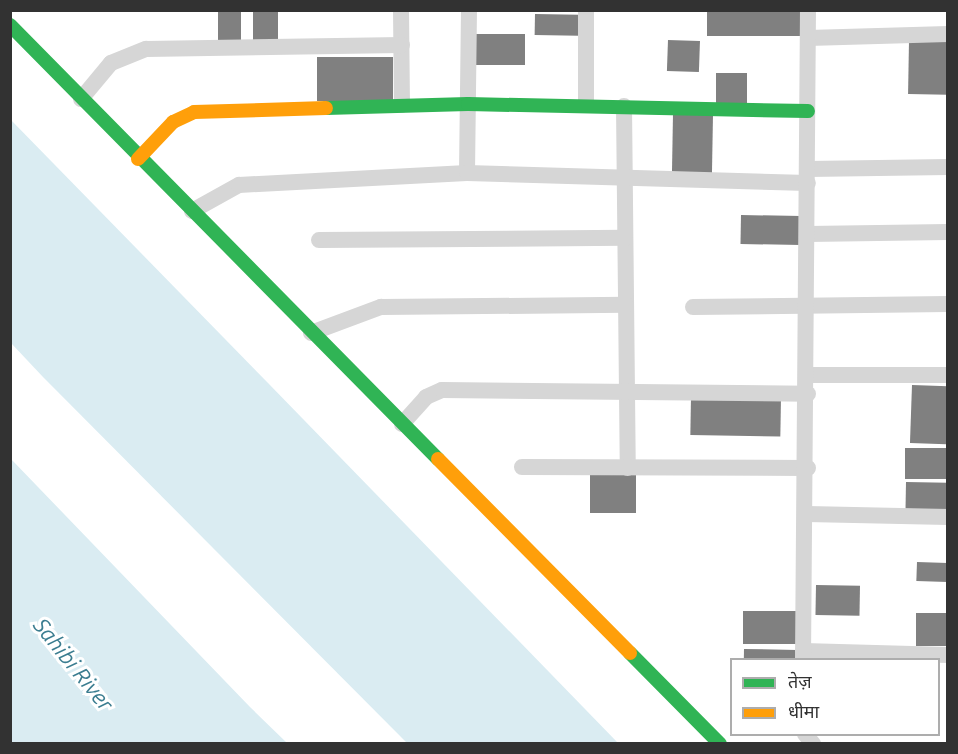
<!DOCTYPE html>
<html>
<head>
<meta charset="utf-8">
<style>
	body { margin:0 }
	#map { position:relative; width:958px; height:754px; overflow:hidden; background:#fff; font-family:Ubuntu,"Noto Sans Devanagari",sans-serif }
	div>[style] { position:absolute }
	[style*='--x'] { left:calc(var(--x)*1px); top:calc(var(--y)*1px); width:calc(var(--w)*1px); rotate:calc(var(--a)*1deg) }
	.water>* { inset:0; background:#daecf2 }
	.building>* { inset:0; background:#808080; transform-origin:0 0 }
	.street>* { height:16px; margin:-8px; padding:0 8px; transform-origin:8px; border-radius:8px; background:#d6d6d6 }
	.fast>* { height:14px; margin:-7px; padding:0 7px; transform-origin:7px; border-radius:7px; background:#30b455 }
	.slow>* { height:14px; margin:-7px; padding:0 7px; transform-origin:7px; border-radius:7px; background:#ff9f0a }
	span { translate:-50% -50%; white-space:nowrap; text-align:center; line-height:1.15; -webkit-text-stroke:6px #fff; paint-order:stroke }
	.water-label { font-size:22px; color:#3b7d90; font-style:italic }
	.frame { position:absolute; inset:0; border:12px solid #323232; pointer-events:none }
	.legend { position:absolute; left:730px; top:658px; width:210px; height:78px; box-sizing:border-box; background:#fff; border:2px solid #adadad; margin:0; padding:8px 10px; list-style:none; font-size:18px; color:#323232 }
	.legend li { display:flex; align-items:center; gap:12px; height:30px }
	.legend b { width:30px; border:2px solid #adadad }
</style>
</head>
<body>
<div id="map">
	<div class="water">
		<div style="clip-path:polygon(10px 119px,268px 383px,618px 743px,407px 743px,43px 377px,11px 343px)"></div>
		<div style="clip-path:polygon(11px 459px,250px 707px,287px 743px,11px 743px)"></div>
	</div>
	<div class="building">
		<div style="left:218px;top:10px;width:23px;height:31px"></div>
		<div style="left:253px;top:10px;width:25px;height:30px"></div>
		<div style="left:707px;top:10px;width:94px;height:26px"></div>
		<div style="left:535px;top:14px;width:44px;height:21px;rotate:1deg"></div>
		<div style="left:474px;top:34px;width:51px;height:31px"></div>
		<div style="left:668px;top:40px;width:32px;height:31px;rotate:2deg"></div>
		<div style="left:909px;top:41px;width:39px;height:53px;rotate:1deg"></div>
		<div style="left:317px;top:57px;width:76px;height:44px"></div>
		<div style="left:716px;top:73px;width:31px;height:33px"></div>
		<div style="left:673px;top:114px;width:40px;height:61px;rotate:1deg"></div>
		<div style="left:741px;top:215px;width:60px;height:29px;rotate:1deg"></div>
		<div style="left:912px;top:385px;width:36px;height:58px;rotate:2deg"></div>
		<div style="left:691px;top:397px;width:90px;height:38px;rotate:1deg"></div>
		<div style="left:905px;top:448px;width:43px;height:31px"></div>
		<div style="left:636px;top:473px;width:40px;height:46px;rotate:90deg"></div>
		<div style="left:906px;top:482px;width:42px;height:31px;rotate:1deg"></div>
		<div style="left:917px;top:562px;width:31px;height:19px;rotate:2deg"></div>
		<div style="left:816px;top:585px;width:44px;height:30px;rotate:1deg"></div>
		<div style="left:743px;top:611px;width:56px;height:33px"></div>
		<div style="left:916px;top:613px;width:32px;height:33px"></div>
		<div style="left:744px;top:649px;width:53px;height:11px;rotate:1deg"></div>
	</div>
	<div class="street">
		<div style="--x:401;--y:10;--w:95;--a:89.4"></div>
		<div style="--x:586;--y:10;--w:94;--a:90"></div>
		<div style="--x:808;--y:38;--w:140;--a:-1.6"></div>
		<div style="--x:81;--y:99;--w:47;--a:-50.2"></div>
		<div style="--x:111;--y:63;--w:38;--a:-22"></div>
		<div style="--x:146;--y:49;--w:256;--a:-0.9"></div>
		<div style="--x:624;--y:106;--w:362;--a:89.4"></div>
		<div style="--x:808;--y:169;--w:140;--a:-0.8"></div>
		<div style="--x:467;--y:173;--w:163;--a:-89.3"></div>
		<div style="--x:192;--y:211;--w:54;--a:-29"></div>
		<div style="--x:239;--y:185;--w:228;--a:-3"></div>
		<div style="--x:467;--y:173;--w:341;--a:1.7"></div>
		<div style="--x:808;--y:234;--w:140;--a:-0.8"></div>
		<div style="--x:319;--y:240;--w:306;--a:-0.4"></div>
		<div style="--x:693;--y:307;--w:255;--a:-0.7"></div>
		<div style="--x:311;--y:333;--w:75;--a:-20.4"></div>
		<div style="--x:381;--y:307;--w:245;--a:-0.5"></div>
		<div style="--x:808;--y:375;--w:140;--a:0"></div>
		<div style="--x:402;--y:424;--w:36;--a:-48"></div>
		<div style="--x:426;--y:397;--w:17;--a:-24"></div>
		<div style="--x:442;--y:390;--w:366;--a:0.6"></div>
		<div style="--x:522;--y:467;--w:286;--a:0.2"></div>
		<div style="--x:807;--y:514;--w:141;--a:1.2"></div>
		<div style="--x:803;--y:651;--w:145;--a:1.6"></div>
		<div style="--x:803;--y:660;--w:650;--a:-89.56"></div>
		<div style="--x:805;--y:734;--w:13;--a:51"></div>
	</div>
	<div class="fast">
		<div style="--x:10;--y:25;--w:610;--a:45.4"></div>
		<div style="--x:326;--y:108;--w:142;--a:-1.6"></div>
		<div style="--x:468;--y:104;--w:340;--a:1.2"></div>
		<div style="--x:630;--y:653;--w:128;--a:45.3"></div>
	</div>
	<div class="slow">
		<div style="--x:138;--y:159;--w:51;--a:-46.6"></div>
		<div style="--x:173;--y:122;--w:23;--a:-25"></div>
		<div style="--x:194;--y:112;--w:132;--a:-1.7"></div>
		<div style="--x:438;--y:459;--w:273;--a:45.3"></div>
	</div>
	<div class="water-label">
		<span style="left:74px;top:664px;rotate:51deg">Sahibi River</span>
	</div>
	<div class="frame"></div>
	<ul class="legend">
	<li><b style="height:8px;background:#30b455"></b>तेज़</li>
	<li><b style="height:8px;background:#ff9f0a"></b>धीमा</li>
	</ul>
</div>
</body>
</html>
